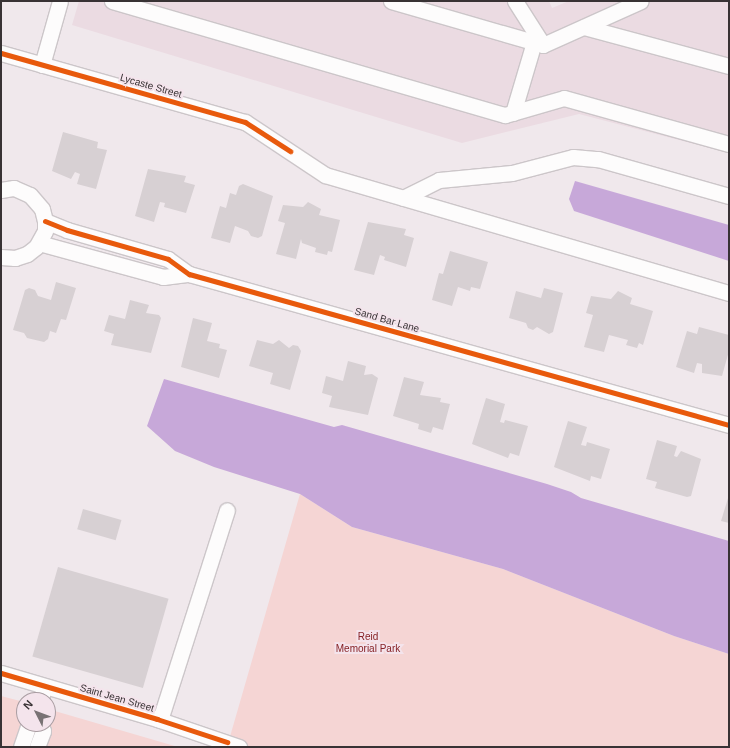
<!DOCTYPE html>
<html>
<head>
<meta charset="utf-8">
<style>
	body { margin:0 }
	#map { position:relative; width:730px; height:748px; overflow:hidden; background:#f0e8ec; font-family:Arial,sans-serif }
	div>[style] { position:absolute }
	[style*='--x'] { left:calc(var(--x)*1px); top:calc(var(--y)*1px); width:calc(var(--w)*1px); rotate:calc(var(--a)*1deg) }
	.built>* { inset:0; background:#ebdbe2 }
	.green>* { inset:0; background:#f5d5d4 }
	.water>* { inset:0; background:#c7a8d9 }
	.building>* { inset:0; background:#d7d0d3; transform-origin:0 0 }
	.roads { filter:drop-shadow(1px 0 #ccc6c9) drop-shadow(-1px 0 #ccc6c9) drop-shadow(0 1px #ccc6c9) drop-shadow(0 -1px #ccc6c9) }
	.minor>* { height:15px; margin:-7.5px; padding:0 7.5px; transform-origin:7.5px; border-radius:7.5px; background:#fdfcfc }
	.cycleway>* { height:5px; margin:-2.5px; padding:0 2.5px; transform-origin:2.5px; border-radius:2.5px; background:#e8590c }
	span { translate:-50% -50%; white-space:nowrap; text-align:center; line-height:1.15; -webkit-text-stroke:4px #f4e4ec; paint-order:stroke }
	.street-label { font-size:10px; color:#383234 }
	.park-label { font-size:10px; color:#862226 }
	.frame { position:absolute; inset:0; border:2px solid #383234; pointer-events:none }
	.north { position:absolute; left:16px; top:692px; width:40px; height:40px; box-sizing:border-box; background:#f4e4ec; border:1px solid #a99da2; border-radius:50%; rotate:312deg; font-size:11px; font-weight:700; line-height:16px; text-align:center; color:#383234 }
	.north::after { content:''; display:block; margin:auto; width:14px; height:18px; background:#787274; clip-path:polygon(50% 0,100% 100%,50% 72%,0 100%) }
</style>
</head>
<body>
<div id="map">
	<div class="built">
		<div style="clip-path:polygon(79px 1px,549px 1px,552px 8px,569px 1px,729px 1px,729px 153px,579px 114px,462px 143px,72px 25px)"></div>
	</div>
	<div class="green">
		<div style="clip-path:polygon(300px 494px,352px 527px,503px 569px,674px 636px,729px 654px,729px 747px,227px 747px)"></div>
		<div style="clip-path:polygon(1px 696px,24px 702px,24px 724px,48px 724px,48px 709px,178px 747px,1px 747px)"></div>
	</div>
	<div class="water">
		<div style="clip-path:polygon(575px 181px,729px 225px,729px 261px,574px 211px,569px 199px)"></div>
		<div style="clip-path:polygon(164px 379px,334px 427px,342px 425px,547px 484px,571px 492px,581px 498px,729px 541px,729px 654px,674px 636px,503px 569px,352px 527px,300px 494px,214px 467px,175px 451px,147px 426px)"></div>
	</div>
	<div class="building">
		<div style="clip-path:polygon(63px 132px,98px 142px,97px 148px,107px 150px,96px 189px,77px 184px,80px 174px,75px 172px,71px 179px,52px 171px)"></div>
		<div style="clip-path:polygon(148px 169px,186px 176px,184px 182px,195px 185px,186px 213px,164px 207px,165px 203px,160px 202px,154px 222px,135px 216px)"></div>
		<div style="clip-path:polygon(243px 184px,273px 196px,262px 236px,258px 238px,251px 236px,248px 231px,235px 226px,230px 243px,211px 238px,220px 206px,226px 208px,230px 193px,236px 195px,239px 186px)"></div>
		<div style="clip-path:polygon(308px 202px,321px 209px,319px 215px,340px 220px,332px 252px,328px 251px,327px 255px,315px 252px,316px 248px,302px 243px,301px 239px,296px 259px,276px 254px,285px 223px,278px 221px,283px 205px,303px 207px)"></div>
		<div style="clip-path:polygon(368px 222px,406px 229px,404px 235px,414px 238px,406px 267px,384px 260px,385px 257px,380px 255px,374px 275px,354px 270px)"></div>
		<div style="clip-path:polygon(450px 251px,488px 262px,480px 289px,471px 287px,470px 291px,458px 287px,452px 306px,432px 300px,439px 273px,443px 274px)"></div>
		<div style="clip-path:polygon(56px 282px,76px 288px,66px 320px,61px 319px,56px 333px,50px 331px,48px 339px,44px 342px,27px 338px,24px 333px,13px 330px,25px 290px,29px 288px,35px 290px,38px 296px,51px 300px)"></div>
		<div style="clip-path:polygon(544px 288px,563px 293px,553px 332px,549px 334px,537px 327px,533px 330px,528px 328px,526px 323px,509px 318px,516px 291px,541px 298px)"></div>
		<div style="clip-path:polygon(618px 291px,632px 298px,630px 304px,653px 311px,643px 345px,639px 343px,637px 348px,626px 345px,628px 340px,609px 335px,604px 352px,584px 347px,593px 315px,586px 313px,591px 296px,611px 299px)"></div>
		<div style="clip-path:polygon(130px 300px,149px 305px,146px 313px,159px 315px,161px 318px,151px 353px,111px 345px,114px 334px,104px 331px,109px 315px,125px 319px)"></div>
		<div style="clip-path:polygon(193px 318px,212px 323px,207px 341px,220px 344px,219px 348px,227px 350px,219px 378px,181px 367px)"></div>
		<div style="clip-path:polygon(699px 327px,729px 335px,729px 351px,722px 376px,702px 373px,702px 364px,697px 363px,694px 373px,676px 367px,687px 331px,697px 334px)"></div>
		<div style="clip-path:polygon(257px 340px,273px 344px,279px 340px,289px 348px,293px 345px,298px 346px,301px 351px,290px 390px,270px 384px,273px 373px,249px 366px)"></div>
		<div style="clip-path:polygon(348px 361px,366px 366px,364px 375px,372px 374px,378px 378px,368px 415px,329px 407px,332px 396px,322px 393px,326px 376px,343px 381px)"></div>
		<div style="clip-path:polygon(404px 377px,424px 382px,420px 395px,441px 398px,440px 402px,450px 404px,443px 430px,433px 427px,431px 433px,418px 429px,419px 424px,393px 416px)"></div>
		<div style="clip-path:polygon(486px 398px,505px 404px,500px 422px,504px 423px,505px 420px,528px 426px,519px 456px,510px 453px,508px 458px,472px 444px)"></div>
		<div style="clip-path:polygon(568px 421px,587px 427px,581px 445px,586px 446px,587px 442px,610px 449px,601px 479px,591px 476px,590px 481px,554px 467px)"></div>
		<div style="clip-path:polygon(657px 440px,677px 446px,674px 456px,677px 457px,681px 451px,701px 459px,691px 496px,687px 497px,655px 488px,657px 482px,646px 479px)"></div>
		<div style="clip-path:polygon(729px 495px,729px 523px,721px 521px)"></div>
		<div style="left:83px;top:509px;width:40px;height:21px;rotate:16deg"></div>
		<div style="left:58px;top:567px;width:115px;height:93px;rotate:16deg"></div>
	</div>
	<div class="roads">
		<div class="minor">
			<div style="--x:112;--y:1;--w:409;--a:16.2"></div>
			<div style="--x:505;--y:115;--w:61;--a:-16.1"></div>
			<div style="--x:564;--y:98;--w:171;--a:15.6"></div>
			<div style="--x:391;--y:1;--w:158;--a:16.1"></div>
			<div style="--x:515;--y:1;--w:52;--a:57.5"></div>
			<div style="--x:543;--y:45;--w:107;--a:-24.2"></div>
			<div style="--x:584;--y:27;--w:150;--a:15.1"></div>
			<div style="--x:1;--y:53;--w:254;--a:15.8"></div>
			<div style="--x:245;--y:122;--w:96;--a:33.5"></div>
			<div style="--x:325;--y:175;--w:421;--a:16.3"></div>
			<div style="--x:42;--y:65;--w:66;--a:-74.3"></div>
			<div style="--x:513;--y:113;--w:74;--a:-73.5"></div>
			<div style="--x:1;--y:190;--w:13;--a:-9"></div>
			<div style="--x:14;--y:188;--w:17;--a:24"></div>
			<div style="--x:30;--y:195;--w:18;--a:49"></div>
			<div style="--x:42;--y:209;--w:12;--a:76"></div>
			<div style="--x:45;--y:221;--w:10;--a:90"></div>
			<div style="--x:45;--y:231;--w:18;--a:119"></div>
			<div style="--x:36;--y:247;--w:11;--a:142"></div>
			<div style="--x:27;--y:254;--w:13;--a:162"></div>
			<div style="--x:15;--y:258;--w:14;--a:-176"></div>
			<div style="--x:403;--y:198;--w:40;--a:-26.6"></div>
			<div style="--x:439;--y:180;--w:73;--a:-5.5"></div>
			<div style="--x:512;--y:173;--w:63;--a:-14.7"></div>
			<div style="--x:573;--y:157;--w:25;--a:5"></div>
			<div style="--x:598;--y:159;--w:136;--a:15.8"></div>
			<div style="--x:45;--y:221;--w:24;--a:22"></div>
			<div style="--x:67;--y:230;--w:105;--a:16"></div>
			<div style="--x:168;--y:259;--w:26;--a:36"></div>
			<div style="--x:189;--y:274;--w:561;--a:15.62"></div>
			<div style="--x:39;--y:243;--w:129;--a:15.3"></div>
			<div style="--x:163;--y:277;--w:26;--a:-7"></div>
			<div style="--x:1;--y:673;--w:163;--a:16.4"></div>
			<div style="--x:157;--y:719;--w:87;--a:18.9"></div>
			<div style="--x:41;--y:700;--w:14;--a:-78"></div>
			<div style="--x:160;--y:720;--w:220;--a:-72.3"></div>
			<div style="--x:21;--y:747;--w:24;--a:-71"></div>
			<div style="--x:37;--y:747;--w:17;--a:-69"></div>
			<div style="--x:43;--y:731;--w:7;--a:-106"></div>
		</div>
	</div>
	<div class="cycleway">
		<div style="--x:1;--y:53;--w:254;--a:15.8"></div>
		<div style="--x:245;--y:122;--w:54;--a:32.8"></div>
		<div style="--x:45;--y:221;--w:24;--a:22"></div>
		<div style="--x:67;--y:230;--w:105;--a:16"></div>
		<div style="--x:168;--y:259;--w:26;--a:36"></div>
		<div style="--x:189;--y:274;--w:561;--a:15.62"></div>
		<div style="--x:1;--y:673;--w:163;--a:16.4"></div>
		<div style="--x:157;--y:719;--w:74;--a:18.2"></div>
	</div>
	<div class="street-label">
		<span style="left:151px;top:86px;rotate:16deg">Lycaste Street</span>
		<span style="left:387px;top:320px;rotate:16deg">Sand Bar Lane</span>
		<span style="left:117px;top:698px;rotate:16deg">Saint Jean Street</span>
	</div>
	<div class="park-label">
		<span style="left:368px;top:642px">Reid<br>Memorial Park</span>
	</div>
	<div class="frame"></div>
	<div class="north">N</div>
</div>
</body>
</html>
